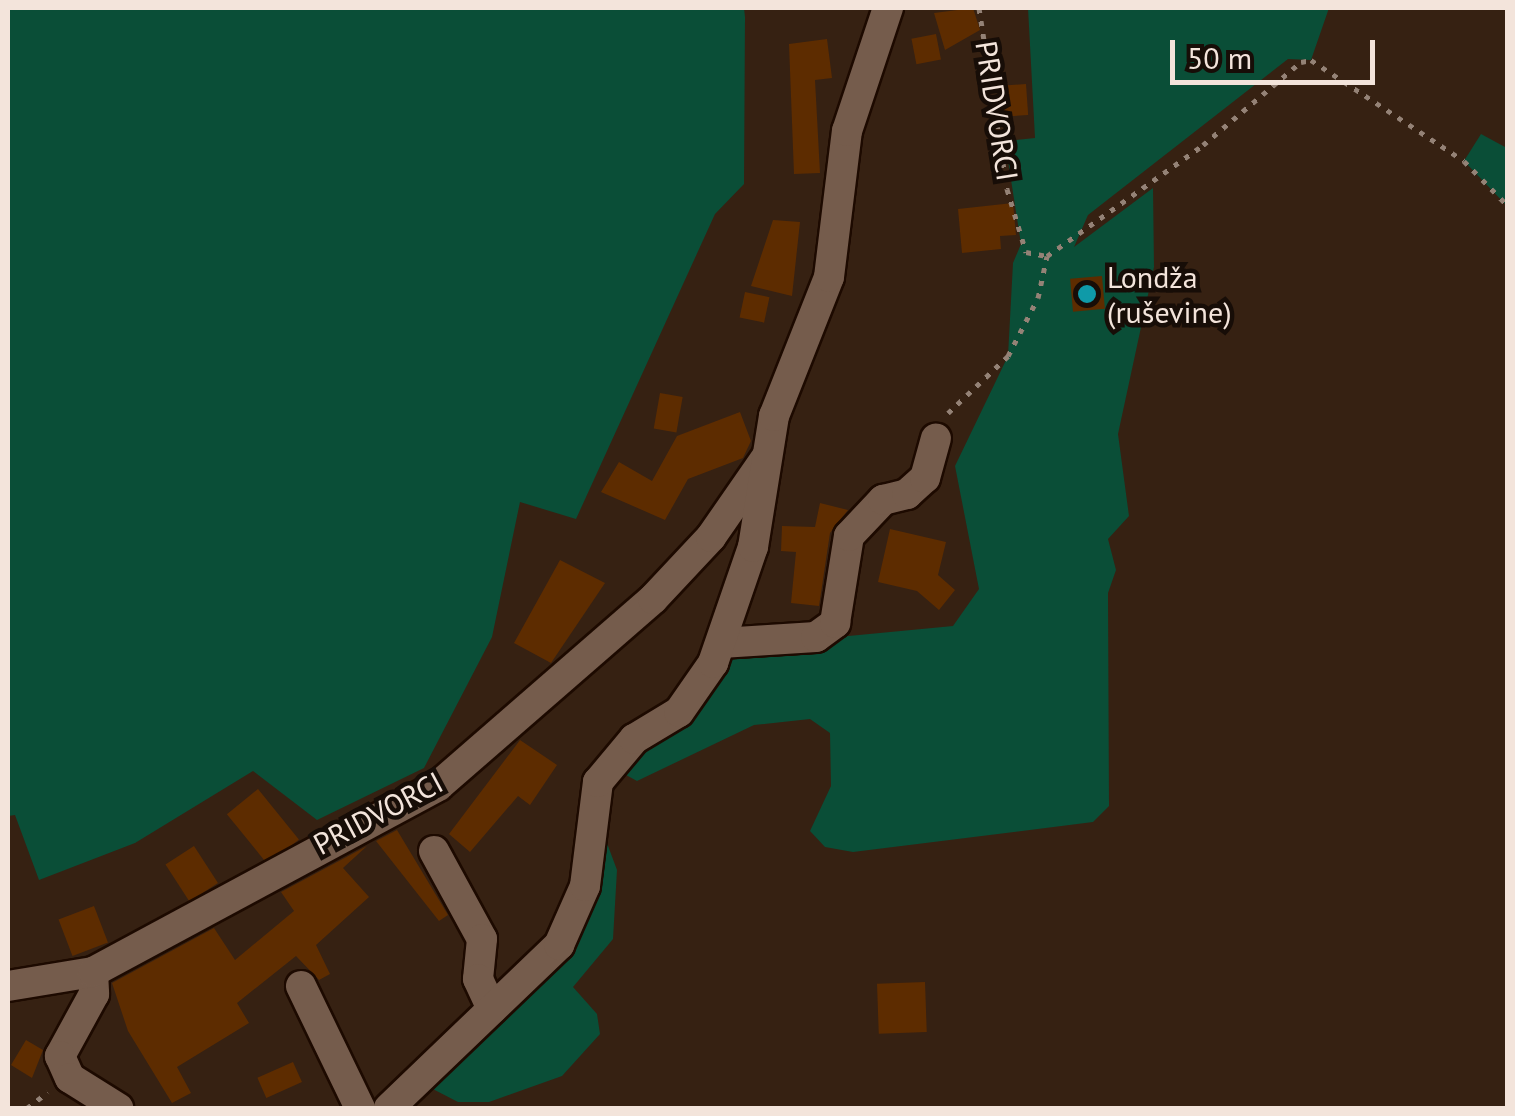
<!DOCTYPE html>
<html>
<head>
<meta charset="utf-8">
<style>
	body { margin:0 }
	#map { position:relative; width:1515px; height:1116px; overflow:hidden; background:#362112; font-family:"PT Sans",sans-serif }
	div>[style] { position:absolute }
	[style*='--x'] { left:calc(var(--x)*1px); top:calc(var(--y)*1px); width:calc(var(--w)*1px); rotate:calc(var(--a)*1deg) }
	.green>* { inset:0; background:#0a4e37 }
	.building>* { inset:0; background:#5d2c00; transform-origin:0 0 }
	.path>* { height:5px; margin-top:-2.5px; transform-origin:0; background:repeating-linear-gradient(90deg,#948276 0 5px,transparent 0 13px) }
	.roads { filter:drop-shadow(2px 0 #1d0a00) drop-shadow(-2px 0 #1d0a00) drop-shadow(0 2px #1d0a00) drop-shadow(0 -2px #1d0a00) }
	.minor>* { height:30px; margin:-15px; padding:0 15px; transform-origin:15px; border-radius:15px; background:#755c4c }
	.dots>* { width:28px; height:28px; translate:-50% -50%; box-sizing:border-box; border:5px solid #170d07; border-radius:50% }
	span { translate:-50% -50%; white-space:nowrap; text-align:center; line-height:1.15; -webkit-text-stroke:9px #170d07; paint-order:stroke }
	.street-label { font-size:30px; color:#f3e4db }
	.poi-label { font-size:30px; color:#f3e4db }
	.left { translate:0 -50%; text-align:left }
	.frame { position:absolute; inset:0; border:10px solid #f3e4db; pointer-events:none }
	.scale { position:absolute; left:1170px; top:40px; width:205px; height:45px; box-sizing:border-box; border:5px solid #f3e4db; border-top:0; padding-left:12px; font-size:30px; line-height:35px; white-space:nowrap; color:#f3e4db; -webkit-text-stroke:8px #170d07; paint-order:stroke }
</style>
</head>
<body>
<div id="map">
	<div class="green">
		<div style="clip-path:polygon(8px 8px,744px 8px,745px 17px,744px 184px,715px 214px,576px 519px,520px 502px,492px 637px,424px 768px,317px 820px,253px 771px,135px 843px,39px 880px,15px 815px,8px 816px)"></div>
		<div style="clip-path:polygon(1028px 8px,1329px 8px,1311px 60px,1288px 59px,1088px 215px,1074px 247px,1153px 188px,1154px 267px,1118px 434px,1129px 516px,1108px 539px,1116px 570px,1108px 593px,1109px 806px,1093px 822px,853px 852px,825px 847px,810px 831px,831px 786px,830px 733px,810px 719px,754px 725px,637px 781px,617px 770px,725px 658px,808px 653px,838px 637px,953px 626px,979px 589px,955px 466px,1008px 356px,1013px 263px,1021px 244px,1005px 141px,1035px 138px)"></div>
		<div style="clip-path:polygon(1481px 134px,1505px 147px,1507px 206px,1464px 161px)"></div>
		<div style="clip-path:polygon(601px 827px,617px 870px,613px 939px,573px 987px,597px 1014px,600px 1034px,562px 1076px,489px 1102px,458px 1102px,427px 1086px,574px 944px)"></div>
	</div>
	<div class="building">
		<div style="clip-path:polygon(973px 8px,980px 30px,945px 50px,934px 13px)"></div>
		<div style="left:936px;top:34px;width:26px;height:25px;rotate:79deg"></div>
		<div style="clip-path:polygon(827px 39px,832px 78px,815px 80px,820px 173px,794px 174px,789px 44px)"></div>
		<div style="left:1026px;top:84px;width:31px;height:25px;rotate:86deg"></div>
		<div style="clip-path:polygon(1013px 203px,1016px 235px,1000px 236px,1001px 249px,962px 253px,958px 209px)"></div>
		<div style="clip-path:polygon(773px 220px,800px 222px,792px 296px,751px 286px)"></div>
		<div style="left:1102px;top:276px;width:33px;height:32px;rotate:85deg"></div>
		<div style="left:745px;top:292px;width:25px;height:26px;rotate:12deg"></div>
		<div style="left:660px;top:393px;width:23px;height:36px;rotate:10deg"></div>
		<div style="clip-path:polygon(740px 412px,751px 441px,743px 458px,688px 479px,665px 520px,601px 492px,619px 462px,652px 481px,677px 436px)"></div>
		<div style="clip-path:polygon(820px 503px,848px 510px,830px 533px,819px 606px,791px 603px,796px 552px,781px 551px,782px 526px,815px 527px)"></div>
		<div style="clip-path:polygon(890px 529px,946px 542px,938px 575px,955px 590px,939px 610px,917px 591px,878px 582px)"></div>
		<div style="clip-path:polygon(560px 560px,605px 583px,551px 663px,514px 643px)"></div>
		<div style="clip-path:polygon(520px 740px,557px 765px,530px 805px,518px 796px,470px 852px,449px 834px)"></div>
		<div style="left:258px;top:789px;width:65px;height:40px;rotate:51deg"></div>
		<div style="clip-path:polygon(397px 830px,448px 915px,439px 921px,376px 841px)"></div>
		<div style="left:194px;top:846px;width:44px;height:34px;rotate:57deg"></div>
		<div style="clip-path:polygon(367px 846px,343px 868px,369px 897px,316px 945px,330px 974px,319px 980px,296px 956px,237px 1003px,249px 1023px,177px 1067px,191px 1093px,172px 1103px,128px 1031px,112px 983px,214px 928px,235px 960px,294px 911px,281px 892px)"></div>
		<div style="left:94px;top:906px;width:39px;height:38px;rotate:69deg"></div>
		<div style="left:925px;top:982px;width:50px;height:48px;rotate:88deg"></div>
		<div style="clip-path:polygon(26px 1040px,43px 1050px,32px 1078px,11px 1065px)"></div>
		<div style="left:293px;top:1062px;width:22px;height:39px;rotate:66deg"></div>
	</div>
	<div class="path">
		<div style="--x:979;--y:8;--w:183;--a:81.2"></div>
		<div style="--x:1007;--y:189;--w:66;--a:73.2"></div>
		<div style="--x:1026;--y:252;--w:21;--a:11"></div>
		<div style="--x:948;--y:413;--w:83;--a:-43.5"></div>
		<div style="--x:1008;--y:356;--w:65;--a:-62.7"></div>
		<div style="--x:1038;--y:298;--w:43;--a:-77.9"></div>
		<div style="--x:1047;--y:256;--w:191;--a:-35.4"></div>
		<div style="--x:1203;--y:145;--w:128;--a:-40.3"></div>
		<div style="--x:1301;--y:62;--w:10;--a:-11"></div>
		<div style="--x:1311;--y:60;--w:183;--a:33.4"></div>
		<div style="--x:1464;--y:161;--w:63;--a:45.6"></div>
		<div style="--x:27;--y:1108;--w:26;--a:-37"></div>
	</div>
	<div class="roads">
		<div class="minor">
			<div style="--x:721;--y:643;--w:95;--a:-3.6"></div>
			<div style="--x:816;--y:637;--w:24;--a:-36"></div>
			<div style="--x:835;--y:623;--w:88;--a:-80.9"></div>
			<div style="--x:849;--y:536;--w:50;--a:-46.6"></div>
			<div style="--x:883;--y:500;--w:25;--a:-14"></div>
			<div style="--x:907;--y:494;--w:24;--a:-42"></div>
			<div style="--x:925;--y:478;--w:41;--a:-74.6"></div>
			<div style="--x:434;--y:851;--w:100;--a:61.4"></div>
			<div style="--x:482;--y:939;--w:40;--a:95.7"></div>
			<div style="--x:478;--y:979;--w:33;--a:65"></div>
			<div style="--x:93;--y:972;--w:22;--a:87"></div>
			<div style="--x:94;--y:994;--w:71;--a:118.7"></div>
			<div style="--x:60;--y:1056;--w:24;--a:66"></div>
			<div style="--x:70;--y:1078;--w:57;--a:32"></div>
			<div style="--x:8;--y:986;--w:86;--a:-9.4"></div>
			<div style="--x:93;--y:972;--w:392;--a:-28.3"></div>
			<div style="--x:438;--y:786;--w:285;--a:-41"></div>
			<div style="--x:653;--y:599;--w:85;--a:-46.9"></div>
			<div style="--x:711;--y:537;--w:98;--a:-55.3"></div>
			<div style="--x:301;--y:986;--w:136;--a:64.2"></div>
			<div style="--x:389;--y:1108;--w:236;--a:-43.8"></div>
			<div style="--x:559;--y:945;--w:64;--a:-66.2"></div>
			<div style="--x:585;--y:886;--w:105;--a:-82.9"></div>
			<div style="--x:598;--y:782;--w:56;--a:-50.1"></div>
			<div style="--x:634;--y:739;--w:52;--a:-31"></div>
			<div style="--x:679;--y:712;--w:60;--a:-55.2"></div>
			<div style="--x:713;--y:663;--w:123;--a:-71"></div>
			<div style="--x:753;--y:547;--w:133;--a:-80.9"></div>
			<div style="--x:774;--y:416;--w:149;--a:-68.4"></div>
			<div style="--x:829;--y:277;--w:147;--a:-83"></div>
			<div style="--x:847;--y:131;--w:130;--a:-71.6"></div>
		</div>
	</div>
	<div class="dots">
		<div style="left:1087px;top:294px;background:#0f9aa8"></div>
	</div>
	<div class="street-label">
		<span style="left:997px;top:111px;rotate:81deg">PRIDVORCI</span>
		<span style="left:378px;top:813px;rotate:-28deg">PRIDVORCI</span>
	</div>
	<div class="poi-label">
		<span class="left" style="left:1107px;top:294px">Londža<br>(ruševine)</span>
	</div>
	<div class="frame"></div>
	<div class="scale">50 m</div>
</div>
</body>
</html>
